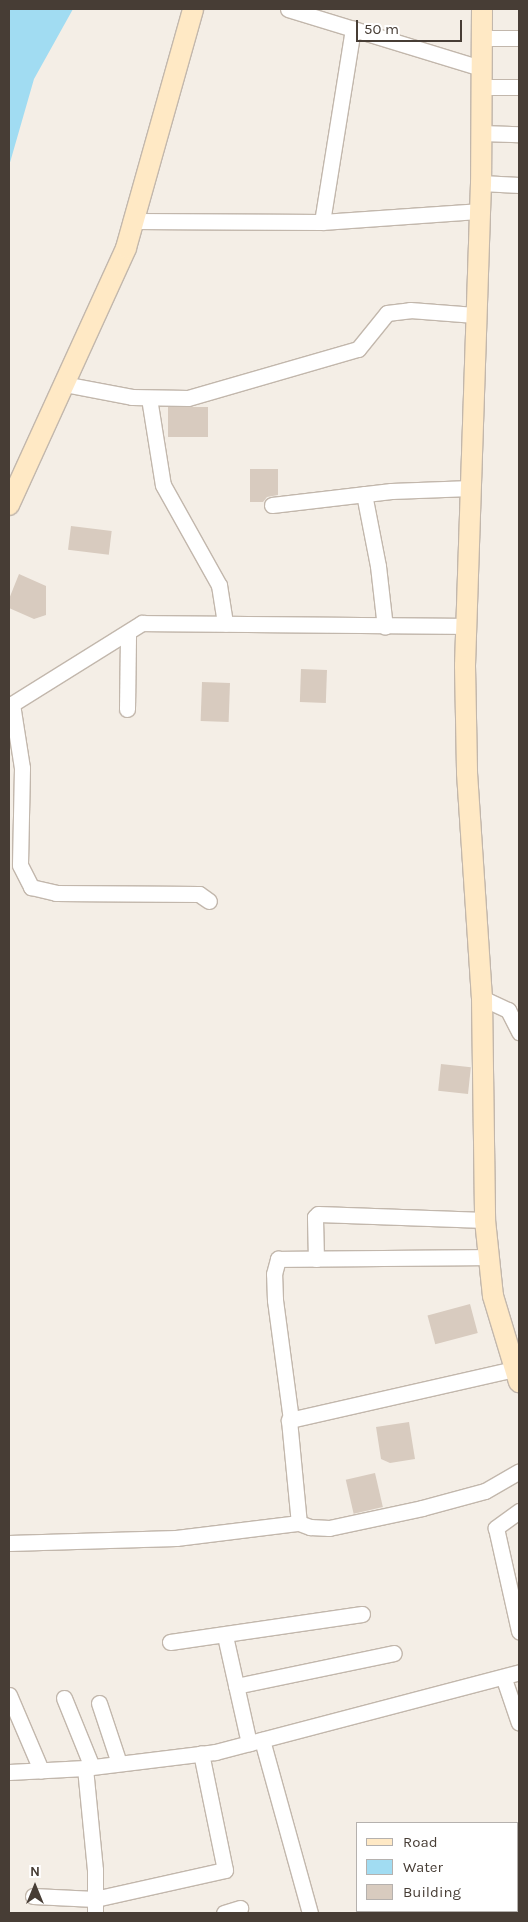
<!DOCTYPE html>
<html>
<head>
<meta charset="utf-8">
<style>
	body { margin:0 }
	#map { position:relative; width:528px; height:1922px; overflow:hidden; background:#f4eee6; font-family:Karla,sans-serif }
	div>[style] { position:absolute }
	[style*='--x'] { left:calc(var(--x)*1px); top:calc(var(--y)*1px); width:calc(var(--w)*1px); rotate:calc(var(--a)*1deg) }
	.water>* { inset:0; background:#a1dcf2 }
	.building>* { inset:0; background:#d8cbbf; transform-origin:0 0 }
	.roads { filter:drop-shadow(1px 0 #c2b7ac) drop-shadow(-1px 0 #c2b7ac) drop-shadow(0 1px #c2b7ac) drop-shadow(0 -1px #c2b7ac) }
	.minor>* { height:15px; margin:-7.5px; padding:0 7.5px; transform-origin:7.5px; border-radius:7.5px; background:#fff }
	.secondary>* { height:20px; margin:-10px; padding:0 10px; transform-origin:10px; border-radius:10px; background:#ffe9c5 }
	span { translate:-50% -50%; white-space:nowrap; text-align:center; line-height:1.15; -webkit-text-stroke:4px #fff; paint-order:stroke }
	.frame { position:absolute; inset:0; border:10px solid #473d35; pointer-events:none }
	.legend { position:absolute; left:356px; top:1822px; width:162px; height:90px; box-sizing:border-box; background:#fff; border:1px solid #b5b1ae; margin:0; padding:6px 9px; list-style:none; font-size:15px; color:#473d35 }
	.legend li { display:flex; align-items:center; gap:10px; height:25px }
	.legend b { width:25px; border:1px solid #b5b1ae }
	.north { position:absolute; left:10px; top:1862px; width:50px; height:50px; -webkit-text-stroke:4px #fff; paint-order:stroke; rotate:0deg; font-size:14px; font-weight:700; line-height:20px; text-align:center; color:#473d35 }
	.north::after { content:''; display:block; margin:auto; width:18px; height:22px; background:#473d35; clip-path:polygon(50% 0,100% 100%,50% 72%,0 100%) }
	.scale { position:absolute; left:356px; top:20px; width:106px; height:22px; box-sizing:border-box; border:2px solid #473d35; border-top:0; padding-left:6px; font-size:15px; line-height:18px; white-space:nowrap; color:#473d35; -webkit-text-stroke:4px #fff; paint-order:stroke }
</style>
</head>
<body>
<div id="map">
	<div class="water">
		<div style="clip-path:polygon(9px 9px,73px 9px,34px 79px,9px 166px)"></div>
	</div>
	<div class="building">
		<div style="left:208px;top:407px;width:30px;height:40px;rotate:90deg"></div>
		<div style="clip-path:polygon(250px 469px,278px 469px,278px 495px,267px 497px,263px 502px,250px 502px)"></div>
		<div style="left:71px;top:526px;width:41px;height:24px;rotate:7deg"></div>
		<div style="clip-path:polygon(19px 574px,46px 586px,46px 615px,34px 619px,9px 608px,9px 599px)"></div>
		<div style="left:301px;top:669px;width:26px;height:33px;rotate:2deg"></div>
		<div style="left:202px;top:682px;width:28px;height:39px;rotate:2deg"></div>
		<div style="left:441px;top:1064px;width:30px;height:27px;rotate:6deg"></div>
		<div style="left:470px;top:1304px;width:30px;height:44px;rotate:75deg"></div>
		<div style="clip-path:polygon(409px 1422px,415px 1459px,390px 1463px,381px 1459px,376px 1427px)"></div>
		<div style="left:375px;top:1473px;width:35px;height:30px;rotate:77deg"></div>
	</div>
	<div class="roads">
		<div class="minor">
			<div style="--x:288;--y:9;--w:202;--a:17"></div>
			<div style="--x:482;--y:38;--w:37;--a:0"></div>
			<div style="--x:481;--y:87;--w:38;--a:0"></div>
			<div style="--x:481;--y:133;--w:38;--a:2"></div>
			<div style="--x:481;--y:183;--w:38;--a:3"></div>
			<div style="--x:134;--y:221;--w:188;--a:0.3"></div>
			<div style="--x:322;--y:222;--w:156;--a:-4"></div>
			<div style="--x:322;--y:222;--w:196;--a:-80.9"></div>
			<div style="--x:64;--y:384;--w:69;--a:10.8"></div>
			<div style="--x:132;--y:397;--w:56;--a:1"></div>
			<div style="--x:188;--y:398;--w:177;--a:-16.1"></div>
			<div style="--x:358;--y:349;--w:46;--a:-51.1"></div>
			<div style="--x:387;--y:313;--w:23;--a:-7"></div>
			<div style="--x:410;--y:310;--w:65;--a:4.4"></div>
			<div style="--x:149;--y:398;--w:88;--a:80.9"></div>
			<div style="--x:163;--y:485;--w:115;--a:60.8"></div>
			<div style="--x:219;--y:585;--w:39;--a:81"></div>
			<div style="--x:364;--y:494;--w:73;--a:79"></div>
			<div style="--x:378;--y:566;--w:61;--a:83.5"></div>
			<div style="--x:272;--y:505;--w:120;--a:-6.7"></div>
			<div style="--x:391;--y:491;--w:80;--a:-2.1"></div>
			<div style="--x:12;--y:704;--w:65;--a:81.1"></div>
			<div style="--x:22;--y:768;--w:97;--a:91.2"></div>
			<div style="--x:20;--y:865;--w:25;--a:63"></div>
			<div style="--x:31;--y:887;--w:26;--a:13"></div>
			<div style="--x:56;--y:893;--w:143;--a:0.4"></div>
			<div style="--x:199;--y:894;--w:12;--a:35"></div>
			<div style="--x:9;--y:706;--w:157;--a:-32"></div>
			<div style="--x:142;--y:623;--w:324;--a:0.5"></div>
			<div style="--x:127;--y:709;--w:76;--a:-89.2"></div>
			<div style="--x:482;--y:998;--w:29;--a:25"></div>
			<div style="--x:508;--y:1010;--w:25;--a:63"></div>
			<div style="--x:316;--y:1259;--w:42;--a:-91.4"></div>
			<div style="--x:315;--y:1217;--w:4;--a:-45"></div>
			<div style="--x:318;--y:1214;--w:167;--a:2.1"></div>
			<div style="--x:514;--y:1369;--w:231;--a:167.2"></div>
			<div style="--x:289;--y:1420;--w:103;--a:84.5"></div>
			<div style="--x:299;--y:1523;--w:12;--a:20"></div>
			<div style="--x:310;--y:1527;--w:19;--a:3"></div>
			<div style="--x:329;--y:1528;--w:95;--a:-12.1"></div>
			<div style="--x:422;--y:1508;--w:65;--a:-15.1"></div>
			<div style="--x:485;--y:1491;--w:39;--a:-30"></div>
			<div style="--x:291;--y:1420;--w:121;--a:-97.6"></div>
			<div style="--x:275;--y:1300;--w:26;--a:-92"></div>
			<div style="--x:274;--y:1274;--w:16;--a:-75"></div>
			<div style="--x:278;--y:1259;--w:210;--a:-0.5"></div>
			<div style="--x:519;--y:1511;--w:29;--a:144"></div>
			<div style="--x:496;--y:1528;--w:106;--a:77.4"></div>
			<div style="--x:9;--y:1543;--w:167;--a:-1.7"></div>
			<div style="--x:176;--y:1538;--w:124;--a:-7"></div>
			<div style="--x:225;--y:1636;--w:110;--a:77.4"></div>
			<div style="--x:170;--y:1642;--w:194;--a:-8.3"></div>
			<div style="--x:504;--y:1679;--w:46;--a:71.2"></div>
			<div style="--x:236;--y:1686;--w:161;--a:-11.8"></div>
			<div style="--x:9;--y:1695;--w:82;--a:66.9"></div>
			<div style="--x:64;--y:1698;--w:74;--a:67.9"></div>
			<div style="--x:99;--y:1703;--w:63;--a:71.6"></div>
			<div style="--x:262;--y:1740;--w:180;--a:74.5"></div>
			<div style="--x:85;--y:1768;--w:102;--a:84.4"></div>
			<div style="--x:95;--y:1870;--w:43;--a:90"></div>
			<div style="--x:9;--y:1772;--w:76;--a:-3"></div>
			<div style="--x:85;--y:1768;--w:131;--a:-7"></div>
			<div style="--x:215;--y:1752;--w:314;--a:-14.7"></div>
			<div style="--x:517;--y:1885;--w:2;--a:-27"></div>
			<div style="--x:33;--y:1896;--w:62;--a:2.8"></div>
			<div style="--x:95;--y:1899;--w:133;--a:-12.6"></div>
			<div style="--x:225;--y:1870;--w:119;--a:-101.6"></div>
			<div style="--x:224;--y:1913;--w:17;--a:-17"></div>
			<div style="--x:428;--y:1913;--w:8;--a:-14"></div>
		</div>
		<div class="secondary">
			<div style="--x:482;--y:9;--w:174;--a:90.3"></div>
			<div style="--x:481;--y:183;--w:483;--a:91.9"></div>
			<div style="--x:465;--y:666;--w:107;--a:88.9"></div>
			<div style="--x:467;--y:773;--w:225;--a:86.2"></div>
			<div style="--x:482;--y:998;--w:222;--a:89.2"></div>
			<div style="--x:485;--y:1220;--w:76;--a:84"></div>
			<div style="--x:493;--y:1296;--w:90;--a:73.2"></div>
			<div style="--x:9;--y:505;--w:282;--a:-65.5"></div>
			<div style="--x:126;--y:248;--w:248;--a:-74.3"></div>
		</div>
	</div>
	<div class="frame"></div>
	<ul class="legend">
	<li><b style="height:6px;background:#ffe9c5"></b>Road</li>
	<li><b style="height:14px;background:#a1dcf2"></b>Water</li>
	<li><b style="height:14px;background:#d8cbbf"></b>Building</li>
	</ul>
	<div class="north">N</div>
	<div class="scale">50 m</div>
</div>
</body>
</html>
